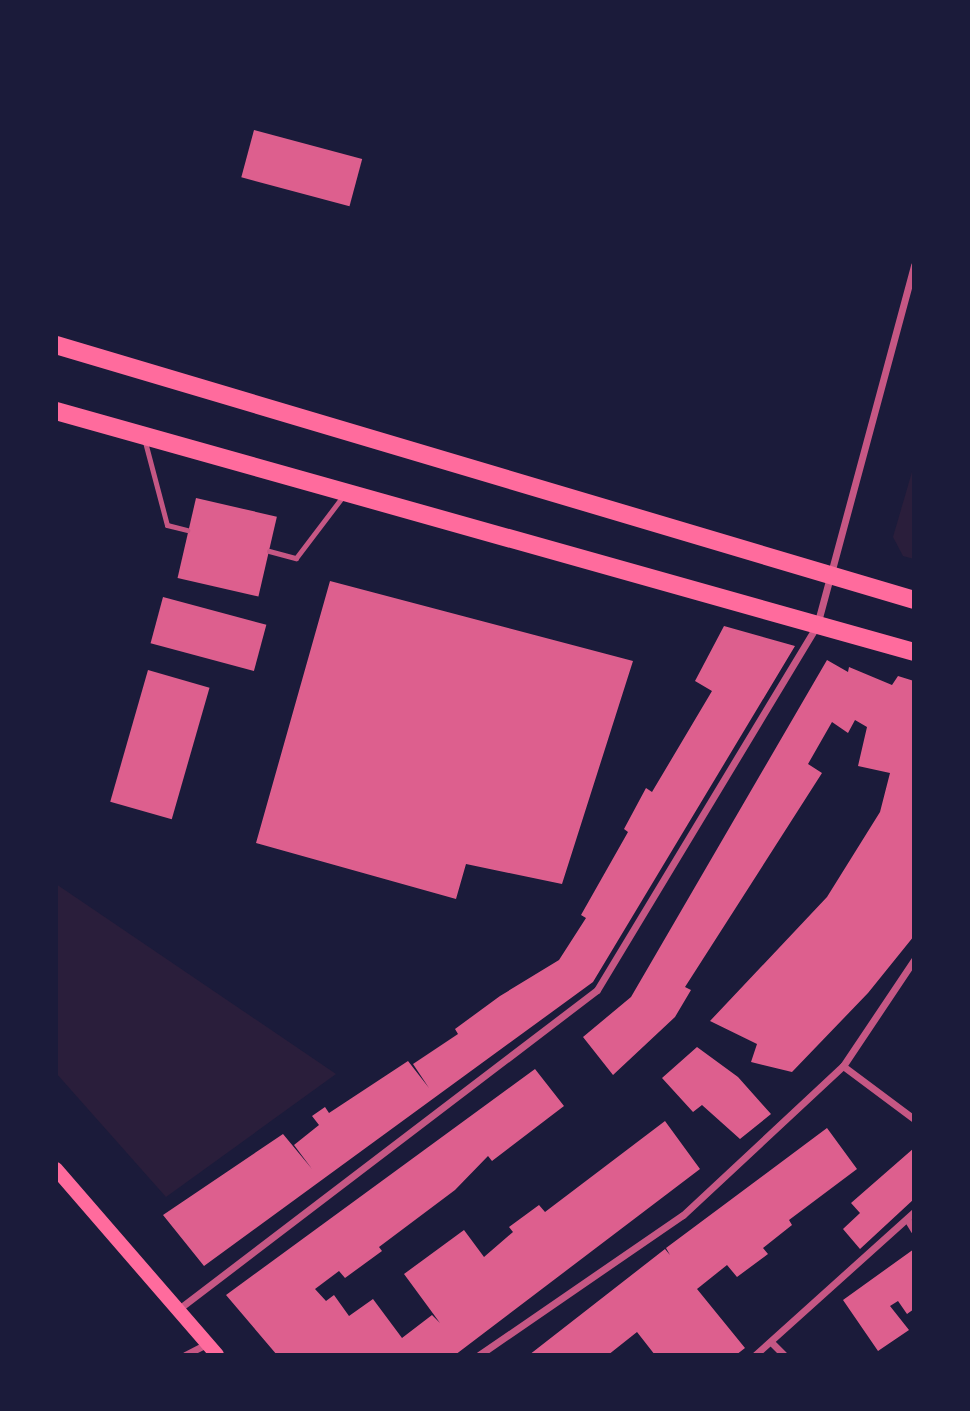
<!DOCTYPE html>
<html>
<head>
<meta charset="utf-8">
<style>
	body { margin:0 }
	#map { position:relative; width:970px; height:1411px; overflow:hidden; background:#1b1b3a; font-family:Overpass,sans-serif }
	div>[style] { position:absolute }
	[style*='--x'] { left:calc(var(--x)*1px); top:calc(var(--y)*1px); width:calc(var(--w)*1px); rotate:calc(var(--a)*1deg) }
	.green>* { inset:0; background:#2a1e3b }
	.building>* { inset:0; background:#dd5f8e; transform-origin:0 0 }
	.service>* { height:5px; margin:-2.5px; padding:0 2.5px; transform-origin:2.5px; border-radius:2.5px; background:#c65784 }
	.minor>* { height:7px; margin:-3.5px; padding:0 3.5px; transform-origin:3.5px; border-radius:3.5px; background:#c65784 }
	.secondary>* { height:14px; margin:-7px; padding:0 7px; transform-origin:7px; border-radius:7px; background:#ff6b9d }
	.primary>* { height:18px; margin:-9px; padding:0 9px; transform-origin:9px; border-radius:9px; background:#ff6b9d }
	span { translate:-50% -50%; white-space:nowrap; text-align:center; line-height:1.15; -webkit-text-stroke:5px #1b1b3a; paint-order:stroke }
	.frame { position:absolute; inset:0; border:58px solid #1b1b3a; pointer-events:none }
</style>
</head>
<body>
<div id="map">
	<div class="green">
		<div style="clip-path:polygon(914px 465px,914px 559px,903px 556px,893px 537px)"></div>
		<div style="clip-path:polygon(56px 884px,336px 1074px,166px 1197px,56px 1073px)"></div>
	</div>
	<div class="building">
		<div style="left:254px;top:130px;width:112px;height:49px;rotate:15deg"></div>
		<div style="left:196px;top:498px;width:83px;height:82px;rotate:13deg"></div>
		<div style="clip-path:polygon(330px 581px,633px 661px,562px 884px,466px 864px,456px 899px,256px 843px)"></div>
		<div style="left:163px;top:597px;width:107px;height:48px;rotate:15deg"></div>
		<div style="clip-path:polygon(724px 626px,795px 646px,593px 982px,204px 1266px,163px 1215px,283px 1134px,312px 1169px,294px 1145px,319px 1125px,312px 1116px,325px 1107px,329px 1113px,408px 1061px,429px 1088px,413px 1064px,458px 1034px,455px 1029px,500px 996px,559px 960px,586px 918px,581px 915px,628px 832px,624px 829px,646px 788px,652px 792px,712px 691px,695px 681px)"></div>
		<div style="clip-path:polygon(827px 660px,848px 672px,849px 667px,892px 685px,898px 676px,914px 681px,914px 936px,868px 993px,792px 1072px,751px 1062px,757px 1044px,710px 1021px,827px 897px,880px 812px,890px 773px,858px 766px,867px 727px,855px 720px,848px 733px,832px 722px,808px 764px,822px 773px,694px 973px,685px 987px,691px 990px,675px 1017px,613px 1075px,583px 1037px,631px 997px)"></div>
		<div style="left:148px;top:670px;width:64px;height:137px;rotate:16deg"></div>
		<div style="clip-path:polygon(697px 1047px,738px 1077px,771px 1114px,740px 1139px,702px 1105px,693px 1112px,662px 1078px)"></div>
		<div style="clip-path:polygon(535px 1069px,564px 1106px,492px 1161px,488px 1156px,455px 1190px,379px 1247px,382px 1251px,345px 1278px,339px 1271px,315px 1289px,326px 1301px,334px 1295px,349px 1316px,373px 1299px,402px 1338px,432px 1315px,440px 1323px,404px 1274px,464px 1230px,484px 1257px,513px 1232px,509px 1227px,539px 1205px,545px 1212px,665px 1121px,700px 1169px,455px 1355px,277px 1355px,226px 1295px)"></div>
		<div style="clip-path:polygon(827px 1128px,857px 1169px,789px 1220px,792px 1225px,763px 1248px,768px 1254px,737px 1277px,727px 1265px,697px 1289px,745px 1348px,736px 1355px,655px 1355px,637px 1332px,608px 1355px,529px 1355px,665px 1249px,670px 1255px,666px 1248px)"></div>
		<div style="clip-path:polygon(914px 1148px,914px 1199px,860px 1249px,843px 1229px,860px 1213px,851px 1203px)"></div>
		<div style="clip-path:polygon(914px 1249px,914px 1309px,907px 1314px,898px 1301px,890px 1306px,909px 1330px,878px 1351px,843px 1300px)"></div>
	</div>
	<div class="service">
		<div style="--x:144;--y:438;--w:90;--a:75.2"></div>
		<div style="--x:167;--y:525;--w:21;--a:14"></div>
		<div style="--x:269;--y:551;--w:28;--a:15"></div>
		<div style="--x:296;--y:558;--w:78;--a:-52.8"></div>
	</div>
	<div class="minor">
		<div style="--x:843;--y:1066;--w:89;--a:36.7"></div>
		<div style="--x:907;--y:1219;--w:13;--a:58"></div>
		<div style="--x:180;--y:1308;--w:524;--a:-37.33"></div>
		<div style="--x:597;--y:990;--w:426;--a:-58.9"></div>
		<div style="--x:817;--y:625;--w:373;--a:-74.9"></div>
		<div style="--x:771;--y:1342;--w:18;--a:45"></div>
		<div style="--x:185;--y:1355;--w:25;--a:-27"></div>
		<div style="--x:479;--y:1355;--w:247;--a:-34.5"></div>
		<div style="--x:683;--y:1215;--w:219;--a:-43"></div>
		<div style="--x:843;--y:1066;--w:128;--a:-56.2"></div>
		<div style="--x:755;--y:1355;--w:214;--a:-42"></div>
	</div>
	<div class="secondary">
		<div style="--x:56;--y:1169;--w:246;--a:49.1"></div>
	</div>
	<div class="primary">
		<div style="--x:56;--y:345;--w:895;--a:16.55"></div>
		<div style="--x:56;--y:411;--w:891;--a:15.69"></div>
	</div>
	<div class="frame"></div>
</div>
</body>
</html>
